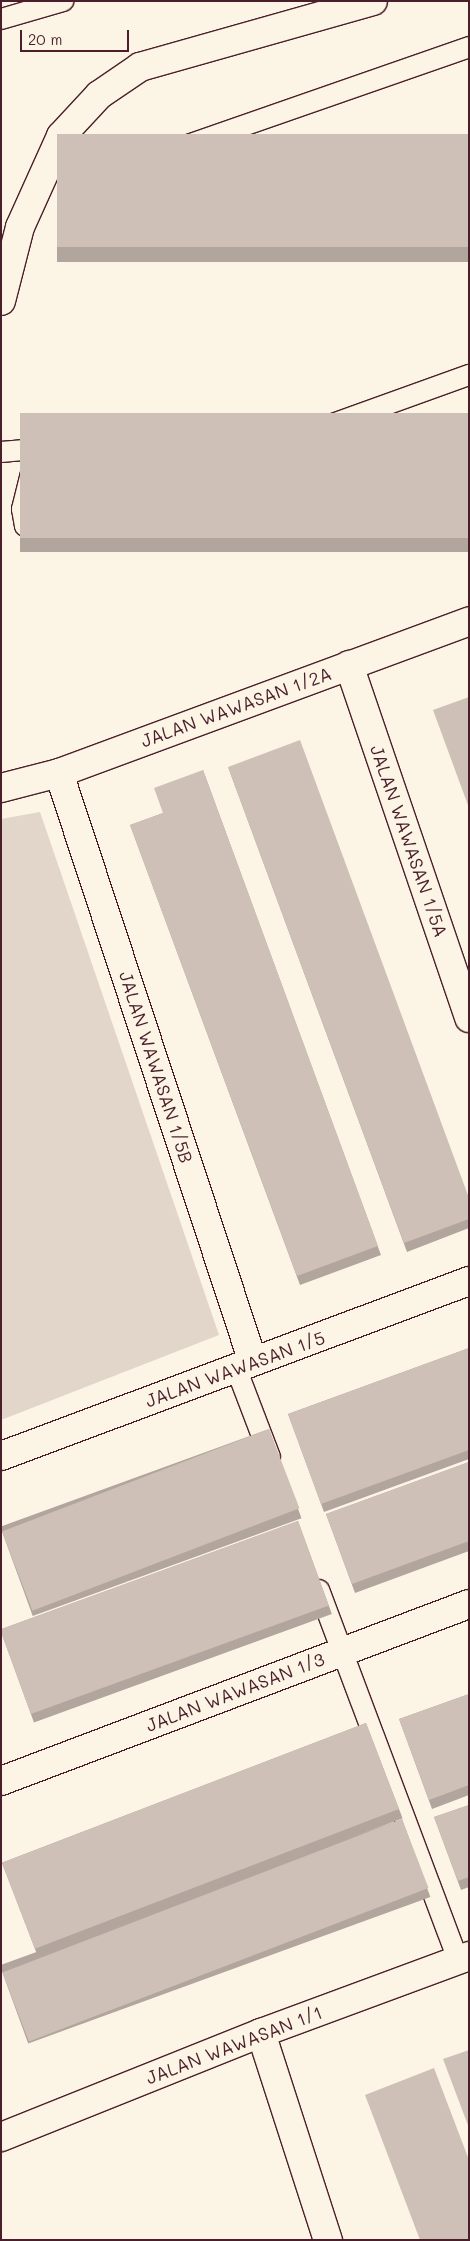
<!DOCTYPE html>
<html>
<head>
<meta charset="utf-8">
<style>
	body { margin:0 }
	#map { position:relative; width:470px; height:2241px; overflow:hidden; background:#fcf5e5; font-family:Mali,sans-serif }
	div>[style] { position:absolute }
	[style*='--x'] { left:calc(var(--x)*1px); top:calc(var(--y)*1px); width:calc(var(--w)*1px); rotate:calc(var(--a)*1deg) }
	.green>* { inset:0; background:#e2d5ca }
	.roads { filter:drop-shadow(1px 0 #4a1f2b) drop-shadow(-1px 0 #4a1f2b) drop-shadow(0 1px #4a1f2b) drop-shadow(0 -1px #4a1f2b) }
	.service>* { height:20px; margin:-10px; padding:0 10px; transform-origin:10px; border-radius:10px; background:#fcf5e5 }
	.minor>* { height:28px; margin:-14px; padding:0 14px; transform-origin:14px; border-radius:14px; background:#fcf5e5 }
	.wall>* { inset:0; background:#b2a59d; transform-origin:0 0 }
	.building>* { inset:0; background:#cfc0b7; transform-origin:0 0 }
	span { translate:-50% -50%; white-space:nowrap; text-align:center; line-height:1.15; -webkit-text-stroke:4px #fcf5e5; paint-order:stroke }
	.street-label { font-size:18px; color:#4a1f2b }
	.frame { position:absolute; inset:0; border:2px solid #4a1f2b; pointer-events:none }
	.scale { position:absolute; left:20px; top:30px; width:109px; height:22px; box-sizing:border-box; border:2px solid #4a1f2b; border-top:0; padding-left:6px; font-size:15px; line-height:18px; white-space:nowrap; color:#4a1f2b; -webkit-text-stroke:4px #fcf5e5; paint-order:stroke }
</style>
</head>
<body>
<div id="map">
	<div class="green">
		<div style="clip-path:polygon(40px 812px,219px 1335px,1px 1420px,1px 819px)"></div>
	</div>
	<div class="roads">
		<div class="service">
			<div style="--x:1;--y:19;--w:65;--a:-16.2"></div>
			<div style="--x:71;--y:207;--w:23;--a:-65"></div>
			<div style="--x:81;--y:186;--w:24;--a:-28"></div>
			<div style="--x:102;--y:175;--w:389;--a:-19.2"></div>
			<div style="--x:1;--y:452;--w:36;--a:-5"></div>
			<div style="--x:37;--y:449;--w:62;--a:104"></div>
			<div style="--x:22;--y:509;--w:17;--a:80"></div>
			<div style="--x:25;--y:526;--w:16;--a:11"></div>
			<div style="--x:41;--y:529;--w:455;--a:-19.8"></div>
			<div style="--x:236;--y:1368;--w:95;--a:69.1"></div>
			<div style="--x:319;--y:1590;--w:395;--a:69.4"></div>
		</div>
		<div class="minor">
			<div style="--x:1;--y:301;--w:76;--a:-75.6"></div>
			<div style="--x:20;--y:227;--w:100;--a:-65.7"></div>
			<div style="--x:61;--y:136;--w:56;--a:-47.2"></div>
			<div style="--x:99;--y:95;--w:50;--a:-34.3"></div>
			<div style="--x:140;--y:67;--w:242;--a:-15.8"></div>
			<div style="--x:349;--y:665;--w:373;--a:71.2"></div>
			<div style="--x:59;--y:773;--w:620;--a:71.77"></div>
			<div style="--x:1;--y:788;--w:60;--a:-14.5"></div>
			<div style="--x:59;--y:773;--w:437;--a:-20.3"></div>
			<div style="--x:1;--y:1456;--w:500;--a:-20.5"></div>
			<div style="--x:1;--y:1781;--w:500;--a:-20.72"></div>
			<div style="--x:261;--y:2033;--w:218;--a:72.1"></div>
			<div style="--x:1;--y:2137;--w:280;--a:-21.8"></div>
			<div style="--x:261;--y:2033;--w:222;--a:-20.3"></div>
		</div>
	</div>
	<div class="wall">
		<div style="left:469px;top:134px;width:128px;height:412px;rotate:90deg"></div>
		<div style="left:469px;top:413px;width:139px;height:449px;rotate:90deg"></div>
		<div style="clip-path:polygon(228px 767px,469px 1198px,469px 1228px,407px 1252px)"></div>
		<div style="clip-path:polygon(203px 770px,381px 1255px,300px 1285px,130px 825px,163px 813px)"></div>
		<div style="clip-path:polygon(469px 1348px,469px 1459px,324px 1512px,288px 1414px)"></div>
		<div style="left:269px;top:1429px;width:95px;height:286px;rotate:70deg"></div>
		<div style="clip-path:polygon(469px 1462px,469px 1551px,355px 1593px,326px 1514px)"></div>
		<div style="left:298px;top:1521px;width:99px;height:317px;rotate:70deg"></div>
		<div style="clip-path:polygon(469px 1694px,469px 1795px,432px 1809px,399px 1719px)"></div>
		<div style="left:366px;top:1723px;width:102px;height:390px;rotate:69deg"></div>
		<div style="clip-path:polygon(469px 1805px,469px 1887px,461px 1890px,434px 1817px)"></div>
		<div style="left:402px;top:1819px;width:83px;height:428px;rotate:70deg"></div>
	</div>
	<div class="building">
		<div style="left:469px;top:134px;width:113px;height:412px;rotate:90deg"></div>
		<div style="left:469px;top:413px;width:125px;height:449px;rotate:90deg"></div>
		<div style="clip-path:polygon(469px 697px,469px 808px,433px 710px)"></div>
		<div style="clip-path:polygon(300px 740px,469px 1198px,469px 1219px,404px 1243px,228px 767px)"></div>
		<div style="clip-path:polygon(203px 770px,378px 1246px,297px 1276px,130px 825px,163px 813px,154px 788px)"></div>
		<div style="clip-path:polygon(469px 1348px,469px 1450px,321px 1504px,288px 1414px)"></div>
		<div style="left:269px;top:1429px;width:85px;height:286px;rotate:69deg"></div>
		<div style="clip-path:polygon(469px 1462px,469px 1541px,352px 1584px,326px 1514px)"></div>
		<div style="left:298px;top:1521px;width:90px;height:317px;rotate:70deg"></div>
		<div style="clip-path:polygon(469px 1694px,469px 1785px,429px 1800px,399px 1719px)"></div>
		<div style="left:366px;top:1723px;width:92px;height:390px;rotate:69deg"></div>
		<div style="clip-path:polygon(469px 1805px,469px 1877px,458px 1881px,434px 1817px)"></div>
		<div style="left:402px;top:1819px;width:74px;height:428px;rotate:69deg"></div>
		<div style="clip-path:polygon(469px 2050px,469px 2128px,443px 2059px)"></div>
		<div style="clip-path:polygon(434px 2068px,469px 2160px,469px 2240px,420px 2240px,365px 2095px)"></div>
	</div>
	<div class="street-label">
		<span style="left:236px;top:707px;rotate:-20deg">JALAN WAWASAN 1/2A</span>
		<span style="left:409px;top:841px;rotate:71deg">JALAN WAWASAN 1/5A</span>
		<span style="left:156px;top:1067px;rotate:72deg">JALAN WAWASAN 1/5B</span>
		<span style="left:235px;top:1369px;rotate:-20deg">JALAN WAWASAN 1/5</span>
		<span style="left:235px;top:1692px;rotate:-21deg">JALAN WAWASAN 1/3</span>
		<span style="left:234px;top:2045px;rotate:-21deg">JALAN WAWASAN 1/1</span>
	</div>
	<div class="frame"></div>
	<div class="scale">20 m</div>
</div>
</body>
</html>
